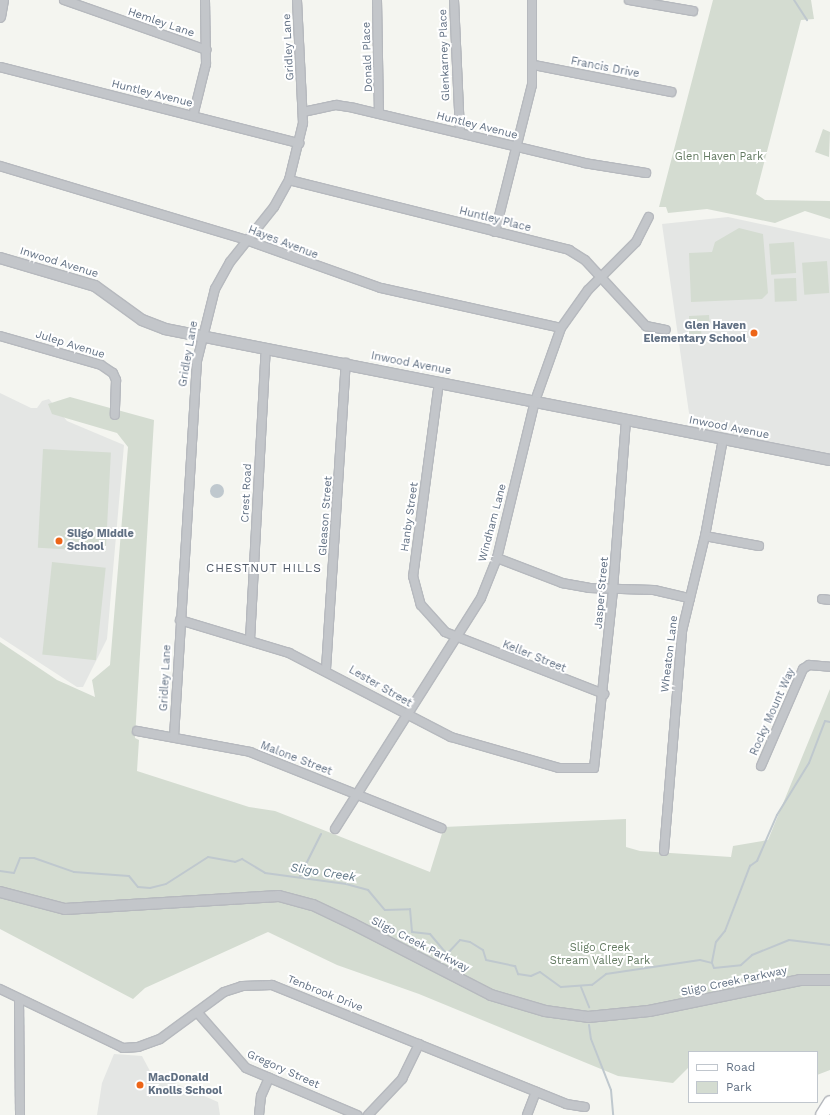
<!DOCTYPE html>
<html>
<head>
<meta charset="utf-8">
<style>
	body { margin:0 }
	#map { position:relative; width:830px; height:1115px; overflow:hidden; background:#f4f5f0; font-family:"Work Sans",sans-serif }
	div>[style] { position:absolute }
	[style*='--x'] { left:calc(var(--x)*1px); top:calc(var(--y)*1px); width:calc(var(--w)*1px); rotate:calc(var(--a)*1deg) }
	.built>* { inset:0; background:#e4e6e4 }
	.green>* { inset:0; background:#d4dcd1; transform-origin:0 0 }
	.water>* { inset:0; background:#bfc8ce }
	.round { border-radius:50% }
	.stream>* { height:2px; margin:-1px; padding:0 1px; transform-origin:1px; border-radius:1px; background:#bfc8ce }
	.roads { filter:drop-shadow(1px 0 #b6b9be) drop-shadow(-1px 0 #b6b9be) drop-shadow(0 1px #b6b9be) drop-shadow(0 -1px #b6b9be) }
	.minor>* { height:8px; margin:-4px; padding:0 4px; transform-origin:4px; border-radius:4px; background:#c3c6ca }
	.tertiary>* { height:10px; margin:-5px; padding:0 5px; transform-origin:5px; border-radius:5px; background:#c3c6ca }
	.primary>* { height:12px; margin:-6px; padding:0 6px; transform-origin:6px; border-radius:6px; background:#fff }
	.dots>* { width:11px; height:11px; translate:-50% -50%; box-sizing:border-box; border:2px solid #fff; border-radius:50% }
	span { translate:-50% -50%; white-space:nowrap; text-align:center; line-height:1.15; -webkit-text-stroke:4px #fff; paint-order:stroke }
	.street-label { font-size:11px; color:#617083 }
	.park-label { font-size:11px; color:#637a61 }
	.poi-label { font-size:11px; color:#617083; font-weight:700 }
	.right { translate:-100% -50%; text-align:right }
	.left { translate:0 -50%; text-align:left }
	.neighbourhood-label { font-size:12px; color:#505a68; letter-spacing:1px }
	.water-label { font-size:12px; color:#627988; font-style:italic }
	.legend { position:absolute; left:688px; top:1051px; width:130px; height:52px; box-sizing:border-box; background:#fff; border:1px solid #c0c6cd; margin:0; padding:5px 7px; list-style:none; font-size:12px; color:#617083 }
	.legend li { display:flex; align-items:center; gap:8px; height:20px }
	.legend b { width:20px; border:1px solid #c0c6cd }
</style>
</head>
<body>
<div id="map">
	<div class="built">
		<div style="clip-path:polygon(728px 217px,830px 239px,830px 455px,691px 427px,662px 224px)"></div>
		<div style="clip-path:polygon(0 393px,31px 408px,37px 408px,42px 401px,49px 399px,67px 421px,124px 445px,107px 639px,83px 687px,77px 687px,0 637px)"></div>
		<div style="clip-path:polygon(114px 1054px,142px 1056px,151px 1073px,218px 1102px,220px 1115px,97px 1115px,102px 1083px)"></div>
	</div>
	<div class="green">
		<div style="clip-path:polygon(713px 0,811px 0,814px 19px,801px 20px,756px 194px,765px 200px,830px 201px,830px 219px,805px 211px,775px 223px,707px 209px,668px 213px,666px 207px,659px 207px)"></div>
		<div style="clip-path:polygon(823px 129px,830px 132px,829px 157px,815px 152px)"></div>
		<div style="clip-path:polygon(739px 228px,763px 234px,768px 293px,762px 299px,691px 302px,689px 253px,712px 252px,715px 242px)"></div>
		<div style="left:794px;top:242px;width:31px;height:25px;rotate:86deg"></div>
		<div style="left:827px;top:261px;width:32px;height:25px;rotate:86deg"></div>
		<div style="left:796px;top:278px;width:23px;height:22px;rotate:88deg"></div>
		<div style="clip-path:polygon(709px 315px,710px 328px,701px 329px,702px 341px,689px 342px,689px 316px)"></div>
		<div style="clip-path:polygon(70px 397px,154px 420px,135px 738px,139px 740px,137px 771px,249px 807px,275px 811px,430px 872px,444px 827px,626px 819px,626px 847px,640px 851px,731px 857px,733px 846px,768px 840px,830px 689px,830px 1070px,817px 1075px,817px 1052px,689px 1052px,689px 1067px,673px 1083px,618px 1076px,419px 994px,337px 965px,268px 932px,145px 988px,133px 999px,0 929px,0 642px,57px 680px,95px 697px,92px 680px,110px 665px,128px 447px,117px 433px,52px 414px,48px 404px)"></div>
		<div style="left:43px;top:449px;width:68px;height:99px;rotate:3deg"></div>
		<div style="left:52px;top:562px;width:54px;height:93px;rotate:6deg"></div>
	</div>
	<div class="water">
		<div class="round" style="left:210px;top:484px;width:14px;height:14px"></div>
	</div>
	<div class="stream">
		<div style="--x:794;--y:0;--w:24;--a:57"></div>
		<div style="--x:0;--y:871;--w:14;--a:8"></div>
		<div style="--x:14;--y:873;--w:16;--a:-68"></div>
		<div style="--x:20;--y:858;--w:14;--a:0"></div>
		<div style="--x:34;--y:858;--w:42;--a:19.3"></div>
		<div style="--x:74;--y:872;--w:55;--a:4.2"></div>
		<div style="--x:129;--y:876;--w:14;--a:51"></div>
		<div style="--x:138;--y:887;--w:12;--a:5"></div>
		<div style="--x:150;--y:888;--w:16;--a:-14"></div>
		<div style="--x:166;--y:884;--w:50;--a:-32.7"></div>
		<div style="--x:208;--y:857;--w:27;--a:10"></div>
		<div style="--x:235;--y:862;--w:8;--a:-23"></div>
		<div style="--x:242;--y:859;--w:27;--a:31"></div>
		<div style="--x:265;--y:873;--w:82;--a:7.7"></div>
		<div style="--x:346;--y:884;--w:23;--a:15"></div>
		<div style="--x:368;--y:890;--w:26;--a:50"></div>
		<div style="--x:385;--y:910;--w:25;--a:-2"></div>
		<div style="--x:410;--y:909;--w:23;--a:85"></div>
		<div style="--x:412;--y:932;--w:18;--a:6"></div>
		<div style="--x:430;--y:934;--w:26;--a:50"></div>
		<div style="--x:447;--y:954;--w:19;--a:-47"></div>
		<div style="--x:460;--y:940;--w:10;--a:11"></div>
		<div style="--x:470;--y:942;--w:15;--a:32"></div>
		<div style="--x:483;--y:950;--w:10;--a:73"></div>
		<div style="--x:486;--y:960;--w:30;--a:12"></div>
		<div style="--x:515;--y:966;--w:9;--a:69"></div>
		<div style="--x:518;--y:974;--w:13;--a:9"></div>
		<div style="--x:531;--y:976;--w:10;--a:-24"></div>
		<div style="--x:540;--y:972;--w:26;--a:36"></div>
		<div style="--x:561;--y:987;--w:31;--a:-4"></div>
		<div style="--x:592;--y:985;--w:18;--a:-38"></div>
		<div style="--x:606;--y:974;--w:95;--a:-8.5"></div>
		<div style="--x:700;--y:960;--w:12;--a:14"></div>
		<div style="--x:712;--y:963;--w:5;--a:68"></div>
		<div style="--x:714;--y:968;--w:27;--a:-6"></div>
		<div style="--x:741;--y:965;--w:15;--a:-42"></div>
		<div style="--x:752;--y:955;--w:40;--a:-22"></div>
		<div style="--x:789;--y:940;--w:41;--a:7"></div>
		<div style="--x:300;--y:876;--w:47;--a:-63.4"></div>
		<div style="--x:712;--y:962;--w:20;--a:-79"></div>
		<div style="--x:716;--y:942;--w:14;--a:-51"></div>
		<div style="--x:725;--y:931;--w:70;--a:-69"></div>
		<div style="--x:750;--y:866;--w:9;--a:-36"></div>
		<div style="--x:757;--y:861;--w:50;--a:-66.5"></div>
		<div style="--x:777;--y:815;--w:61;--a:-58.4"></div>
		<div style="--x:809;--y:763;--w:45;--a:-69.1"></div>
		<div style="--x:825;--y:721;--w:5;--a:11"></div>
		<div style="--x:581;--y:987;--w:22;--a:68"></div>
		<div style="--x:589;--y:1025;--w:14;--a:82"></div>
		<div style="--x:591;--y:1039;--w:55;--a:68.6"></div>
		<div style="--x:611;--y:1090;--w:25;--a:85"></div>
	</div>
	<div class="roads">
		<div class="minor">
			<div style="--x:64;--y:0;--w:151;--a:19.3"></div>
			<div style="--x:377;--y:0;--w:113;--a:89"></div>
			<div style="--x:454;--y:0;--w:133;--a:87.4"></div>
			<div style="--x:629;--y:0;--w:65;--a:9.8"></div>
			<div style="--x:534;--y:65;--w:140;--a:11.1"></div>
			<div style="--x:0;--y:67;--w:309;--a:14.3"></div>
			<div style="--x:303;--y:112;--w:34;--a:-12"></div>
			<div style="--x:336;--y:105;--w:18;--a:9"></div>
			<div style="--x:354;--y:108;--w:236;--a:13.4"></div>
			<div style="--x:584;--y:163;--w:63;--a:9.2"></div>
			<div style="--x:193;--y:116;--w:54;--a:-76"></div>
			<div style="--x:206;--y:64;--w:64;--a:-90.9"></div>
			<div style="--x:0;--y:166;--w:257;--a:16.7"></div>
			<div style="--x:246;--y:240;--w:143;--a:19.6"></div>
			<div style="--x:381;--y:288;--w:184;--a:12.5"></div>
			<div style="--x:289;--y:180;--w:289;--a:14"></div>
			<div style="--x:569;--y:250;--w:19;--a:32"></div>
			<div style="--x:585;--y:260;--w:90;--a:47.3"></div>
			<div style="--x:646;--y:326;--w:20;--a:11"></div>
			<div style="--x:495;--y:232;--w:152;--a:-75.9"></div>
			<div style="--x:532;--y:85;--w:85;--a:-90"></div>
			<div style="--x:0;--y:336;--w:105;--a:16"></div>
			<div style="--x:101;--y:365;--w:14;--a:34"></div>
			<div style="--x:113;--y:373;--w:8;--a:67"></div>
			<div style="--x:116;--y:380;--w:35;--a:92"></div>
			<div style="--x:439;--y:382;--w:196;--a:97.6"></div>
			<div style="--x:413;--y:576;--w:30;--a:75"></div>
			<div style="--x:421;--y:605;--w:36;--a:48"></div>
			<div style="--x:445;--y:632;--w:171;--a:21.3"></div>
			<div style="--x:705;--y:536;--w:55;--a:10.5"></div>
			<div style="--x:497;--y:558;--w:70;--a:21"></div>
			<div style="--x:562;--y:583;--w:27;--a:10"></div>
			<div style="--x:589;--y:588;--w:65;--a:1.8"></div>
			<div style="--x:654;--y:590;--w:37;--a:13"></div>
			<div style="--x:822;--y:599;--w:8;--a:7"></div>
			<div style="--x:180;--y:620;--w:114;--a:16.8"></div>
			<div style="--x:289;--y:653;--w:182;--a:27.4"></div>
			<div style="--x:451;--y:737;--w:112;--a:16"></div>
			<div style="--x:559;--y:768;--w:35;--a:0"></div>
			<div style="--x:594;--y:768;--w:180;--a:-83.9"></div>
			<div style="--x:613;--y:589;--w:170;--a:-85.6"></div>
			<div style="--x:250;--y:640;--w:292;--a:-86.9"></div>
			<div style="--x:326;--y:669;--w:307;--a:-86.3"></div>
			<div style="--x:137;--y:731;--w:115;--a:10.5"></div>
			<div style="--x:250;--y:752;--w:206;--a:21.7"></div>
			<div style="--x:174;--y:737;--w:377;--a:-86.5"></div>
			<div style="--x:197;--y:361;--w:74;--a:-76"></div>
			<div style="--x:215;--y:289;--w:31;--a:-61"></div>
			<div style="--x:230;--y:262;--w:70;--a:-51.3"></div>
			<div style="--x:274;--y:207;--w:31;--a:-61"></div>
			<div style="--x:289;--y:180;--w:59;--a:-76.2"></div>
			<div style="--x:303;--y:123;--w:123;--a:-92.8"></div>
			<div style="--x:761;--y:766;--w:106;--a:-66.6"></div>
			<div style="--x:803;--y:669;--w:7;--a:-34"></div>
			<div style="--x:809;--y:665;--w:21;--a:5"></div>
			<div style="--x:335;--y:829;--w:273;--a:-57.7"></div>
			<div style="--x:481;--y:598;--w:43;--a:-68.2"></div>
			<div style="--x:497;--y:558;--w:162;--a:-76.4"></div>
			<div style="--x:535;--y:401;--w:77;--a:-70.4"></div>
			<div style="--x:561;--y:328;--w:47;--a:-54.6"></div>
			<div style="--x:588;--y:290;--w:68;--a:-45"></div>
			<div style="--x:636;--y:242;--w:28;--a:-63"></div>
			<div style="--x:664;--y:851;--w:221;--a:-85.3"></div>
			<div style="--x:682;--y:631;--w:98;--a:-76.4"></div>
			<div style="--x:705;--y:536;--w:99;--a:-79.5"></div>
			<div style="--x:0;--y:989;--w:136;--a:25.6"></div>
			<div style="--x:123;--y:1048;--w:15;--a:-4"></div>
			<div style="--x:138;--y:1047;--w:23;--a:-20"></div>
			<div style="--x:160;--y:1039;--w:79;--a:-36.3"></div>
			<div style="--x:224;--y:992;--w:19;--a:-18"></div>
			<div style="--x:242;--y:986;--w:30;--a:-2"></div>
			<div style="--x:272;--y:985;--w:317;--a:22"></div>
			<div style="--x:566;--y:1104;--w:19;--a:9"></div>
			<div style="--x:19;--y:999;--w:116;--a:89.5"></div>
			<div style="--x:197;--y:1012;--w:74;--a:48.8"></div>
			<div style="--x:246;--y:1068;--w:121;--a:22.9"></div>
			<div style="--x:259;--y:1115;--w:19;--a:-84"></div>
			<div style="--x:261;--y:1096;--w:20;--a:-66"></div>
			<div style="--x:368;--y:1115;--w:50;--a:-46.6"></div>
			<div style="--x:402;--y:1079;--w:39;--a:-64"></div>
			<div style="--x:527;--y:1115;--w:25;--a:-69"></div>
		</div>
		<div class="tertiary">
			<div style="--x:0;--y:17;--w:17;--a:-80"></div>
			<div style="--x:0;--y:258;--w:99;--a:16.4"></div>
			<div style="--x:95;--y:286;--w:58;--a:35.9"></div>
			<div style="--x:142;--y:320;--w:25;--a:21"></div>
			<div style="--x:165;--y:329;--w:678;--a:11.14"></div>
			<div style="--x:0;--y:892;--w:67;--a:14.7"></div>
			<div style="--x:65;--y:909;--w:214;--a:-3.5"></div>
			<div style="--x:279;--y:896;--w:35;--a:15"></div>
			<div style="--x:313;--y:905;--w:44;--a:25.4"></div>
			<div style="--x:353;--y:924;--w:155;--a:27.2"></div>
			<div style="--x:491;--y:995;--w:56;--a:16.5"></div>
			<div style="--x:545;--y:1011;--w:43;--a:7.9"></div>
			<div style="--x:588;--y:1017;--w:61;--a:-5.6"></div>
			<div style="--x:649;--y:1011;--w:154;--a:-11.6"></div>
			<div style="--x:800;--y:980;--w:30;--a:0"></div>
		</div>
		<div class="primary">
			<div style="--x:822;--y:1115;--w:15;--a:-58"></div>
		</div>
	</div>
	<div class="dots">
		<div style="left:754px;top:333px;background:#ed6518"></div>
		<div style="left:59px;top:541px;background:#ed6518"></div>
		<div style="left:140px;top:1085px;background:#ed6518"></div>
	</div>
	<div class="street-label">
		<span style="left:161px;top:23px;rotate:19deg">Hemley Lane</span>
		<span style="left:289px;top:47px;rotate:-93deg">Gridley Lane</span>
		<span style="left:445px;top:55px;rotate:-92deg">Glenkarney Place</span>
		<span style="left:368px;top:57px;rotate:-92deg">Donald Place</span>
		<span style="left:605px;top:68px;rotate:11deg">Francis Drive</span>
		<span style="left:152px;top:94px;rotate:14deg">Huntley Avenue</span>
		<span style="left:477px;top:126px;rotate:14deg">Huntley Avenue</span>
		<span style="left:495px;top:220px;rotate:14deg">Huntley Place</span>
		<span style="left:283px;top:243px;rotate:21deg">Hayes Avenue</span>
		<span style="left:59px;top:263px;rotate:17deg">Inwood Avenue</span>
		<span style="left:70px;top:345px;rotate:17deg">Julep Avenue</span>
		<span style="left:189px;top:354px;rotate:-80deg">Gridley Lane</span>
		<span style="left:411px;top:364px;rotate:11deg">Inwood Avenue</span>
		<span style="left:729px;top:428px;rotate:11deg">Inwood Avenue</span>
		<span style="left:247px;top:493px;rotate:-87deg">Crest Road</span>
		<span style="left:326px;top:516px;rotate:-86deg">Gleason Street</span>
		<span style="left:410px;top:517px;rotate:-82deg">Hanby Street</span>
		<span style="left:493px;top:523px;rotate:-75deg">Windham Lane</span>
		<span style="left:602px;top:593px;rotate:-85deg">Jasper Street</span>
		<span style="left:670px;top:654px;rotate:-83deg">Wheaton Lane</span>
		<span style="left:534px;top:657px;rotate:22deg">Keller Street</span>
		<span style="left:166px;top:678px;rotate:-87deg">Gridley Lane</span>
		<span style="left:380px;top:687px;rotate:30deg">Lester Street</span>
		<span style="left:773px;top:712px;rotate:-66deg">Rocky Mount Way</span>
		<span style="left:296px;top:759px;rotate:21deg">Malone Street</span>
		<span style="left:420px;top:945px;rotate:27deg">Sligo Creek Parkway</span>
		<span style="left:734px;top:982px;rotate:-12deg">Sligo Creek Parkway</span>
		<span style="left:325px;top:994px;rotate:22deg">Tenbrook Drive</span>
		<span style="left:283px;top:1070px;rotate:24deg">Gregory Street</span>
	</div>
	<div class="park-label">
		<span style="left:719px;top:157px">Glen Haven Park</span>
		<span style="left:600px;top:955px">Sligo Creek<br>Stream Valley Park</span>
	</div>
	<div class="poi-label">
		<span class="right" style="left:746px;top:333px">Glen Haven<br>Elementary School</span>
		<span class="left" style="left:67px;top:541px">Sligo Middle<br>School</span>
		<span class="left" style="left:148px;top:1085px">MacDonald<br>Knolls School</span>
	</div>
	<div class="neighbourhood-label">
		<span style="left:264px;top:569px">CHESTNUT HILLS</span>
	</div>
	<div class="water-label">
		<span style="left:323px;top:873px;rotate:9deg">Sligo Creek</span>
	</div>
	<ul class="legend">
	<li><b style="height:5px;background:#fff"></b>Road</li>
	<li><b style="height:11px;background:#d4dcd1"></b>Park</li>
	</ul>
</div>
</body>
</html>
